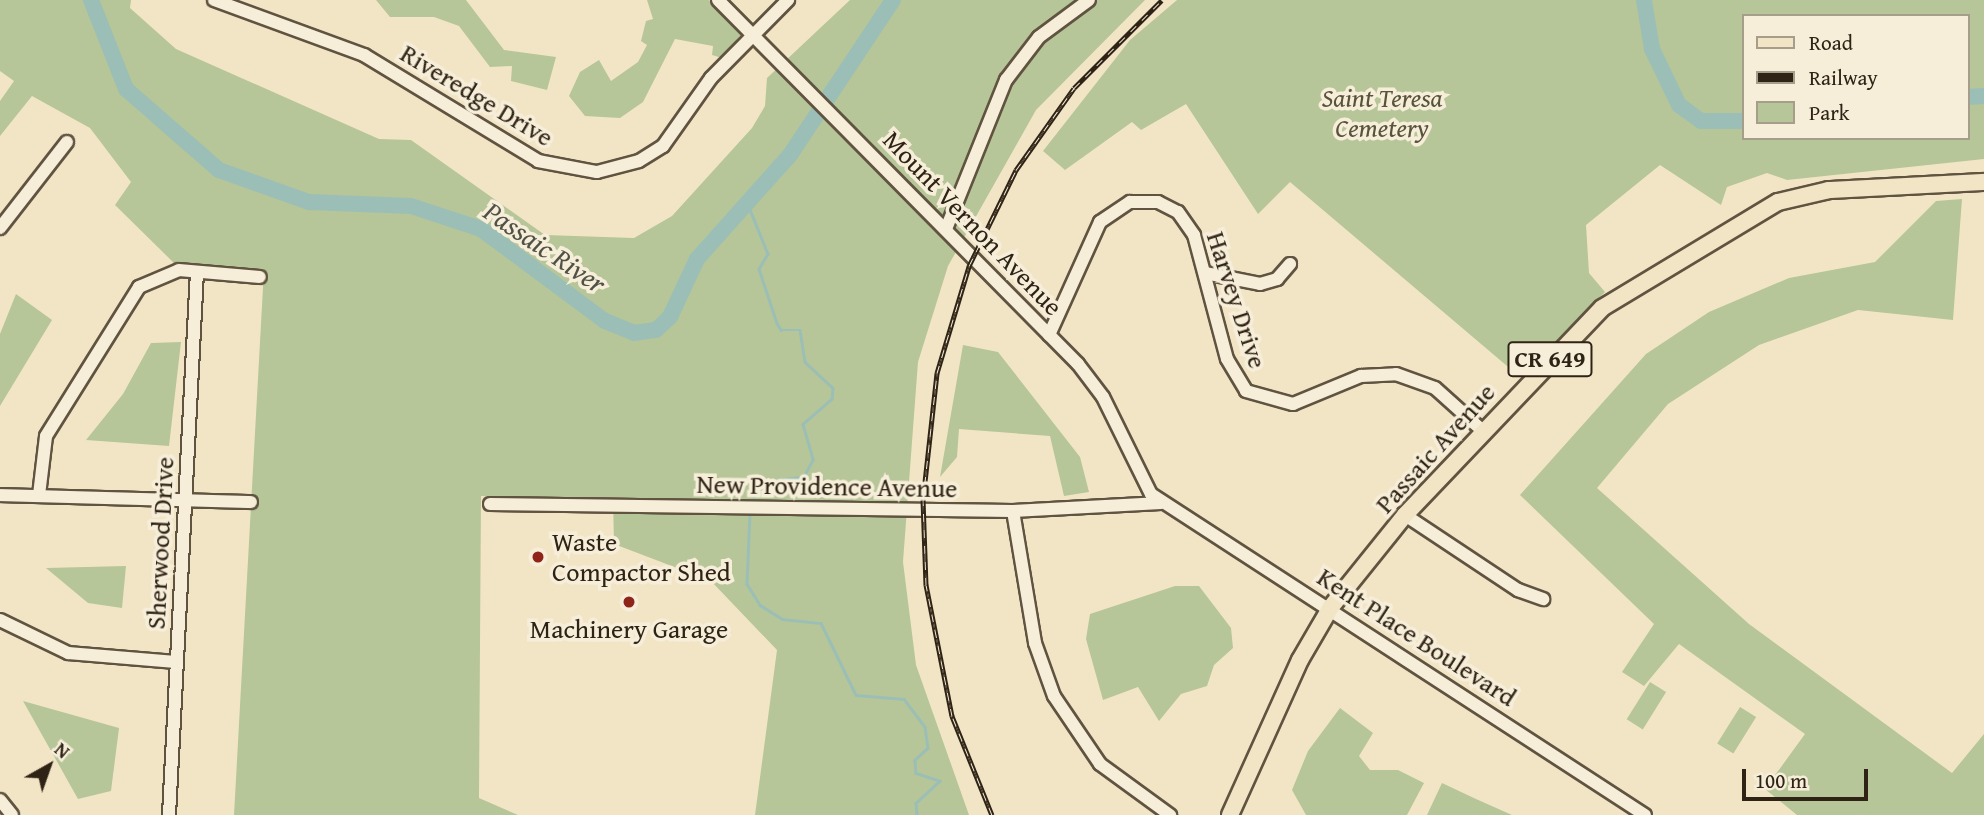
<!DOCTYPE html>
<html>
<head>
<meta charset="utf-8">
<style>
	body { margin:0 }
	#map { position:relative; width:1984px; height:815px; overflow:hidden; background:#f2e5c6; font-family:"Gentium Book Plus",serif }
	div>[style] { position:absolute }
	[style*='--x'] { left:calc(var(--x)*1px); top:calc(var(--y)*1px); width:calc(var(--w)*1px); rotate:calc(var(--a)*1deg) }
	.green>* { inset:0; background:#b6c698; transform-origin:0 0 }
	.stream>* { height:2.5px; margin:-1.25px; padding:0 1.25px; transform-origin:1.25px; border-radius:1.25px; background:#9bbfb6 }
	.river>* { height:16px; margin:-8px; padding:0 8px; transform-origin:8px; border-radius:8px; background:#9bbfb6 }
	.roads { filter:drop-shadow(2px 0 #605441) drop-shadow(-2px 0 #605441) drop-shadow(0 2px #605441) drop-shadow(0 -2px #605441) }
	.minor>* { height:12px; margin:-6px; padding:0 6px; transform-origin:6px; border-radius:6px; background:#f7eeda }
	.major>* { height:16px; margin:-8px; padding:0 8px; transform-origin:8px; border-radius:8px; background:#f2e5c6 }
	.rail>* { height:5px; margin-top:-2.5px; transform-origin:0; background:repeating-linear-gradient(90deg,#f7eeda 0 8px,#2f2315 0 16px); box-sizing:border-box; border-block:2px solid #2f2315 }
	.dots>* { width:19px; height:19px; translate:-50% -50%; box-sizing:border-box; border:4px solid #f7eeda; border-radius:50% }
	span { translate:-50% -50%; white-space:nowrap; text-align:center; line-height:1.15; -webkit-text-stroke:7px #f7eeda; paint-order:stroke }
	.shield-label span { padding:2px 5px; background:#f7eeda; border:2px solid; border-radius:5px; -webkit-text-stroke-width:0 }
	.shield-label { font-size:24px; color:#2f2315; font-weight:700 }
	.street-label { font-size:26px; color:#2f2315 }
	.park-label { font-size:26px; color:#58543c; font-style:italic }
	.poi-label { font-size:26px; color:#2f2315 }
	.left { translate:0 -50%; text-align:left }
	.water-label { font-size:28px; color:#4f5245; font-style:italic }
	.legend { position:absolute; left:1742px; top:14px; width:228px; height:126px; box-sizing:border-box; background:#f7eeda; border:2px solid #a79d8b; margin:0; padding:9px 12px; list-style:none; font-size:21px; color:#2f2315 }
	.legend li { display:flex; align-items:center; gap:14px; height:35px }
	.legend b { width:35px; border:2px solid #a79d8b }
	.north { position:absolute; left:14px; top:731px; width:70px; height:70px; -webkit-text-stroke:5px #f7eeda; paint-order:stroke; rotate:40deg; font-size:19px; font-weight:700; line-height:28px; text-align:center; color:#2f2315 }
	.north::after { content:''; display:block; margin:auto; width:24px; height:32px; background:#2f2315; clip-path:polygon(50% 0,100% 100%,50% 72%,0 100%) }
	.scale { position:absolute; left:1742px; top:769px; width:126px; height:32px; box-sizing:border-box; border:4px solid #2f2315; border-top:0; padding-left:9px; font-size:21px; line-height:24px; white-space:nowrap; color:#2f2315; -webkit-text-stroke:5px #f7eeda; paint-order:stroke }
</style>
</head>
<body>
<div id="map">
	<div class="green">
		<div style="clip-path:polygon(0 0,131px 0,130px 8px,176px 49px,379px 139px,411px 140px,545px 235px,634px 238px,672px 216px,752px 128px,765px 106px,767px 78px,850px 0,1145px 0,1036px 110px,948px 266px,918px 362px,903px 562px,916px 665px,969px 815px,755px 815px,777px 650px,711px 581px,614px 544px,613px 499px,481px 496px,479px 798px,518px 815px,234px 815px,264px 269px,175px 264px,115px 205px,131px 182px,90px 128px,32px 96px,0 136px,0 101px,14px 81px,0 71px)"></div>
		<div style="clip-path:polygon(376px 0,466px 0,504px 50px,556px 57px,547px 90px,511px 81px,512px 66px,490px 67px,459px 26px,434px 17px,390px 17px)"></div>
		<div style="clip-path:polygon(647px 0,709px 0,743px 32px,722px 58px,712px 55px,713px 46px,675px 39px,643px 102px,620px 118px,585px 116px,569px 96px,580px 72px,599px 60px,611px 81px,638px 62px,647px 45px,641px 41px,646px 21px,653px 19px)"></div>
		<div style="clip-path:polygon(evenodd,1177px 0,1984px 0,1984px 159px,1787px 180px,1767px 173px,1727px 187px,1721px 205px,1660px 165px,1586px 225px,1589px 273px,1605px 292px,1520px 377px,1290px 182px,1258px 214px,1186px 104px,1141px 130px,1132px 122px,1065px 170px,1043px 151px,1130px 40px,1177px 0,1744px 16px,1968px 16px,1968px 138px,1744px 138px,1744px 16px)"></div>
		<div style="clip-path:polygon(1962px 199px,1953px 320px,1858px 310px,1759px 345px,1668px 404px,1597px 488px,1749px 624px,1952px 773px,1984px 734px,1984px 815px,1797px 815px,1765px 789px,1805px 734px,1679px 644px,1644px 686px,1622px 672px,1654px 624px,1520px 495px,1646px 354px,1709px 312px,1789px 278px,1875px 262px,1936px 201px)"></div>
		<div style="clip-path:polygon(16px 294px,52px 320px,0 406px,0 334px)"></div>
		<div style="clip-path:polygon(181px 342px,169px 446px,86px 440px,123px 394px,151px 343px)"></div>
		<div style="clip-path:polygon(963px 345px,998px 352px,1080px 457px,1089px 492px,1064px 496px,1050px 436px,959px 429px,957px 457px,940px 477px)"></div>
		<div style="clip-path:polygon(126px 566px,122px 608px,88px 603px,46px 568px)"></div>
		<div style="clip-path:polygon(1175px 586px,1199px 586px,1231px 628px,1233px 648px,1214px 665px,1207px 686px,1181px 694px,1159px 721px,1138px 687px,1103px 700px,1086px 639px,1090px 614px)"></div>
		<div style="left:1650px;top:682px;width:19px;height:44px;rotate:32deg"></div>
		<div style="clip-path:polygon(23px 701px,119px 728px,111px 791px,78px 799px)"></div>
		<div style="left:1740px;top:707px;width:19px;height:43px;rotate:32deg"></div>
		<div style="clip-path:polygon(1340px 708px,1373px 733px,1359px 756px,1370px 770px,1398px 770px,1424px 783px,1407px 815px,1306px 815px,1292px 790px,1308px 751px)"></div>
		<div style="clip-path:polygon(1442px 783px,1476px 799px,1512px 815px,1427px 815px)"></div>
	</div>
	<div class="stream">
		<div style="--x:747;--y:202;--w:56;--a:68"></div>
		<div style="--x:768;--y:254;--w:17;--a:121"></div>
		<div style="--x:759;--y:269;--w:57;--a:71.6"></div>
		<div style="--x:777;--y:323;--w:8;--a:60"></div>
		<div style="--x:781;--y:330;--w:19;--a:0"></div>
		<div style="--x:800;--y:330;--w:32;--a:81"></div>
		<div style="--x:805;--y:362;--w:38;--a:43"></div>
		<div style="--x:833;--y:388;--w:11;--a:95"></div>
		<div style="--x:832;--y:399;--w:38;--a:139"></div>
		<div style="--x:803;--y:424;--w:37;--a:74"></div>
		<div style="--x:813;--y:460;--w:19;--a:118"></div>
		<div style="--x:804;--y:477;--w:29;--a:172"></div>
		<div style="--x:775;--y:481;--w:26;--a:143"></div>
		<div style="--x:750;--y:514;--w:70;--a:92.5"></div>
		<div style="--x:747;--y:584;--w:25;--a:58"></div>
		<div style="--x:760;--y:605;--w:26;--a:32"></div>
		<div style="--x:782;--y:619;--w:39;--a:6"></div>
		<div style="--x:821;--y:623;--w:80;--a:64.1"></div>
		<div style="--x:856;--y:695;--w:48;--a:4.8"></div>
		<div style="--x:904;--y:699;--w:35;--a:53"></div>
		<div style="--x:925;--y:727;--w:21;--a:82"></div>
		<div style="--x:928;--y:748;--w:18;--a:137"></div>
		<div style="--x:915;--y:760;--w:13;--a:86"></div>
		<div style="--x:916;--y:773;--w:25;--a:18"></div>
		<div style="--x:940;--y:781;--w:33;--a:137"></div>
		<div style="--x:916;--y:803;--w:12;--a:85"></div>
	</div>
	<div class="river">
		<div style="--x:91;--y:0;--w:96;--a:68.5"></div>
		<div style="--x:126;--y:89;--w:123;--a:41.1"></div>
		<div style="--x:219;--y:170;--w:96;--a:19.6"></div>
		<div style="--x:309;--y:202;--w:102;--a:2.2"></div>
		<div style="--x:411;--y:206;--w:74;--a:18.2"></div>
		<div style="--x:481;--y:229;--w:154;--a:36.6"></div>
		<div style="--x:605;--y:321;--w:31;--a:22"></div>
		<div style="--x:634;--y:333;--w:22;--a:-8"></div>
		<div style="--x:656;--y:330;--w:19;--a:-43"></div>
		<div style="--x:670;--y:317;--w:64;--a:-65"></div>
		<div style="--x:697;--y:259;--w:140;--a:-48.2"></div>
		<div style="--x:790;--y:155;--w:186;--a:-56.4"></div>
		<div style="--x:1644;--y:0;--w:50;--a:80.7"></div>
		<div style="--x:1652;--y:49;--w:62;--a:64.3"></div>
		<div style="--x:1679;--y:105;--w:27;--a:36"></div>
		<div style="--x:1701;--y:121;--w:43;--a:0"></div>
		<div style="--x:1968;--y:97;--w:16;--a:-4"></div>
	</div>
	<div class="roads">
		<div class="minor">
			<div style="--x:214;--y:0;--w:160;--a:20.1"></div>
			<div style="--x:364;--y:55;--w:204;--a:31.3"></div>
			<div style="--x:538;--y:161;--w:60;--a:10.6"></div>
			<div style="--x:597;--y:172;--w:43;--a:-14.7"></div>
			<div style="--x:639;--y:161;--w:28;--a:-32"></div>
			<div style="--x:663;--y:146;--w:83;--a:-54.8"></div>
			<div style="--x:711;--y:78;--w:110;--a:-45.4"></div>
			<div style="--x:718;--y:0;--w:512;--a:45.32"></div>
			<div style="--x:1078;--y:364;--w:41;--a:52.9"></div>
			<div style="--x:1103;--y:397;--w:108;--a:63.7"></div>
			<div style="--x:1151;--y:494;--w:589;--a:33.02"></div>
			<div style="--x:0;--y:228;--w:109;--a:-52.1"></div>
			<div style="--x:946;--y:229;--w:161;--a:-68.1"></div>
			<div style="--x:1006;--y:80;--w:54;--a:-52.5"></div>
			<div style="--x:1039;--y:37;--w:62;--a:-36.5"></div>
			<div style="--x:1205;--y:273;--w:56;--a:11.3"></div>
			<div style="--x:1260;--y:284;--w:18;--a:-16"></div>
			<div style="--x:1277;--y:279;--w:20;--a:-49"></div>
			<div style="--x:1049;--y:335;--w:124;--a:-65.7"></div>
			<div style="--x:1100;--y:222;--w:36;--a:-34"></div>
			<div style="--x:1130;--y:202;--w:28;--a:0"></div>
			<div style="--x:1158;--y:202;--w:22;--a:27"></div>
			<div style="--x:1178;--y:212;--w:28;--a:55"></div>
			<div style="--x:1194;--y:235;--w:128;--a:75.1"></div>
			<div style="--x:1227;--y:359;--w:37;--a:59"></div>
			<div style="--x:1246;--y:391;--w:49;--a:15.5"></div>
			<div style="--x:1293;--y:404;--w:74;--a:-22.4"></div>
			<div style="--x:1361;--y:376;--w:35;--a:-3"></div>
			<div style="--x:1396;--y:374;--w:41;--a:19.7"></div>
			<div style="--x:1435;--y:388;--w:64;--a:41.9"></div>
			<div style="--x:0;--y:495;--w:251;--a:1.6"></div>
			<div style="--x:39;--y:495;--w:59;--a:-83.2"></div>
			<div style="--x:46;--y:436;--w:176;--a:-58"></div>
			<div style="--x:139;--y:287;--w:43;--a:-23"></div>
			<div style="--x:179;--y:270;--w:81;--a:4.9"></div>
			<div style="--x:490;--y:504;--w:523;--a:0.77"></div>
			<div style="--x:1013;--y:511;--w:148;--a:-3.1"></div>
			<div style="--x:1013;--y:511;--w:134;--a:80.5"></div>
			<div style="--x:1035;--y:643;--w:56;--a:70.3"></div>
			<div style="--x:1054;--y:696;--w:82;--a:55.9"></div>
			<div style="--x:1100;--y:764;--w:87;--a:36.1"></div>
			<div style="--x:1405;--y:515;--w:136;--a:33.6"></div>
			<div style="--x:1518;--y:590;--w:27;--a:20"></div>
			<div style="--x:0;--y:620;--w:76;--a:25.9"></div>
			<div style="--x:68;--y:653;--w:108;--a:4.8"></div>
			<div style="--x:0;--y:800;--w:19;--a:51"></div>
			<div style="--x:169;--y:815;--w:544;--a:-87.05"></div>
		</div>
		<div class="major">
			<div style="--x:1230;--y:815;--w:170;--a:-65.7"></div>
			<div style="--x:1300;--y:660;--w:61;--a:-59.7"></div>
			<div style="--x:1331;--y:607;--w:118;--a:-51.2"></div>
			<div style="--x:1405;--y:515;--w:286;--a:-46.4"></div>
			<div style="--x:1602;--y:308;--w:205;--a:-31.1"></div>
			<div style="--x:1778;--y:202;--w:52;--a:-13.2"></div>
			<div style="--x:1829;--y:190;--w:155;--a:-3"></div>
		</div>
	</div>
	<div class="rail">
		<div style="--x:992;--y:815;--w:107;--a:-112"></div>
		<div style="--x:952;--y:716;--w:134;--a:-101.2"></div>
		<div style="--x:926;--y:585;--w:85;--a:-92"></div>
		<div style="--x:923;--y:500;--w:128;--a:-83.7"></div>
		<div style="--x:937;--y:373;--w:112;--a:-73.3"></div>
		<div style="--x:969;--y:266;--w:107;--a:-63.9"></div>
		<div style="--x:1016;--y:170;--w:100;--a:-54.7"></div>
		<div style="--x:1074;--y:88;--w:124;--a:-45"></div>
	</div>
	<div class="dots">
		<div style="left:538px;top:557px;background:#8f2418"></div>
		<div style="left:629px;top:602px;background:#8f2418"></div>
	</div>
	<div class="shield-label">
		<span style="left:1550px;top:359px">CR 649</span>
	</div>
	<div class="street-label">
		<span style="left:477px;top:95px;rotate:31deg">Riveredge Drive</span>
		<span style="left:973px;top:223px;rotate:46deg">Mount Vernon Avenue</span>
		<span style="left:1237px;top:300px;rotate:72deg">Harvey Drive</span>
		<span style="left:1435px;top:448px;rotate:-48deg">Passaic Avenue</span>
		<span style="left:827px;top:486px;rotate:1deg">New Providence Avenue</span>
		<span style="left:160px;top:543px;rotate:-87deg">Sherwood Drive</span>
		<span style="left:1417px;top:637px;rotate:33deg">Kent Place Boulevard</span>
	</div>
	<div class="park-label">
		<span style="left:1382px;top:113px">Saint Teresa<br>Cemetery</span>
	</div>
	<div class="poi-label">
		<span class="left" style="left:552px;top:557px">Waste<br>Compactor Shed</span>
		<span style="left:629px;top:629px">Machinery Garage</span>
	</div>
	<div class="water-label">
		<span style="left:545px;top:247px;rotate:34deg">Passaic River</span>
	</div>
	<ul class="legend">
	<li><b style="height:9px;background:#f2e5c6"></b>Road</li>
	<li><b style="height:9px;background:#2f2315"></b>Railway</li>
	<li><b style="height:19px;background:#b6c698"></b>Park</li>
	</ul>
	<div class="north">N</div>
	<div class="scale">100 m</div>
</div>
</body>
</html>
